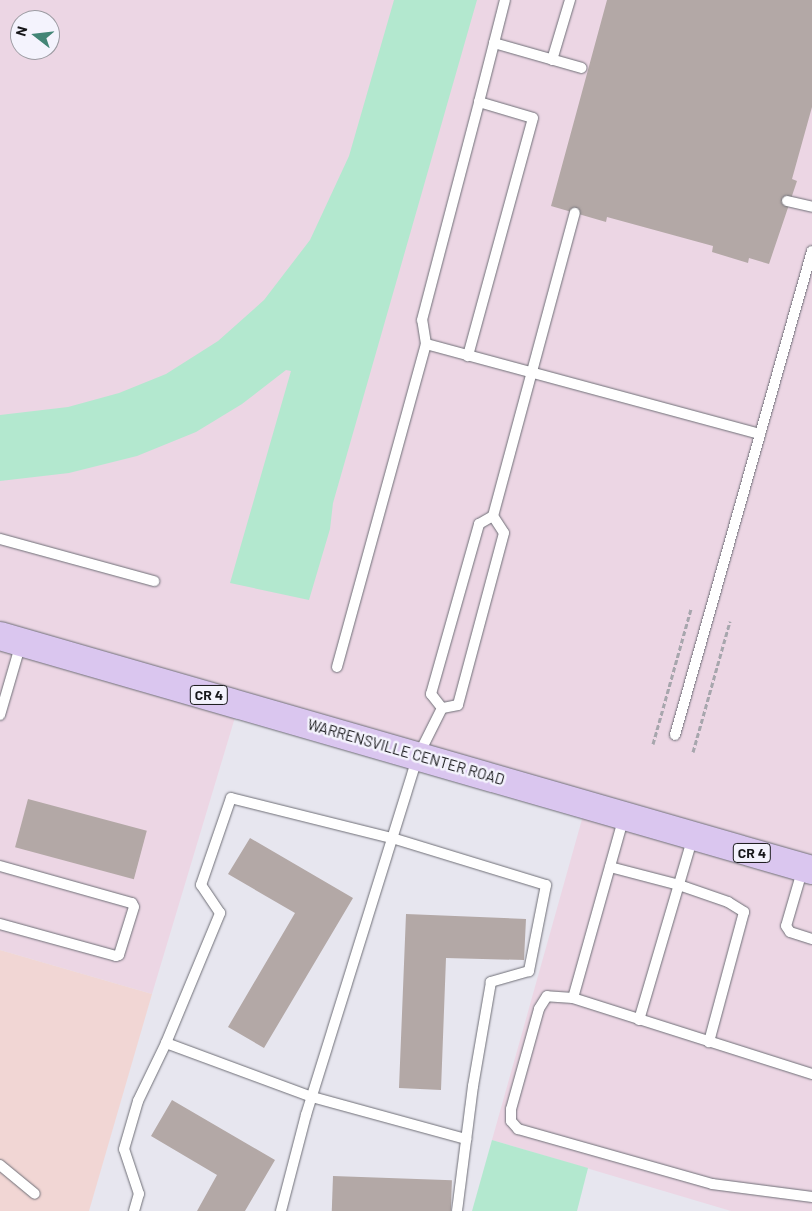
<!DOCTYPE html>
<style>
body{margin:0}
#map{position:relative;width:812px;height:1211px;overflow:hidden;background:#e7e6ef;font-family:Barlow,sans-serif}
div>[style]{position:absolute}
.commercial>*{inset:0;background:#ecd6e4}
.industrial>*{inset:0;background:#f1d6d4}
.green>*{inset:0;background:#b3e8cf}
.building>*{inset:0;background:#b3a8a6;transform-origin:0 0}
.path>*{height:3px;margin-top:-1.5px;transform-origin:0;background:repeating-linear-gradient(90deg,#a7a6ad 0 5px,transparent 0 7.5px)}
.roads{filter:drop-shadow(0 0 1px #6f6f77) drop-shadow(0 0 1px #6f6f77)}
.lane>*{height:10px;margin:-5px;padding:0 5px;transform-origin:5px;border-radius:5px;background:#fff}
.primary>*{height:28px;margin:-14px;padding:0 14px;transform-origin:14px;border-radius:14px;background:#dac6ef}
span{translate:-50% -50%;white-space:nowrap;text-align:center;line-height:1.15;-webkit-text-stroke:5px #f4f3fd;paint-order:stroke}
.shield-label span{padding:1px 4px;background:#f4f3fd;border:1px solid;border-radius:4px;-webkit-text-stroke-width:0}
.shield-label{font-size:14px;color:#17171a;font-weight:700}
.street-label{font-size:15px;color:#17171a}
.north{position:absolute;left:10px;top:10px;width:50px;height:50px;box-sizing:border-box;background:#f4f3fd;border:1px solid #9c9ba2;border-radius:50%;rotate:286deg;font-size:14px;font-weight:700;line-height:20px;text-align:center;color:#17171a}
.north::after{content:'';display:block;margin:auto;width:18px;height:22px;background:#438576;clip-path:polygon(50% 0,100% 100%,50% 72%,0 100%)}
</style>
<div id="map">
<div class="commercial">
<div style="clip-path:polygon(evenodd,0 0,812px 0,812px 1211px,731px 1211px,492px 1140px,586px 805px,239px 704px,152px 994px,0 950px,0 0,20px 20px,50px 20px,50px 50px,20px 50px,20px 20px)"></div>
</div>
<div class="industrial">
<div style="clip-path:polygon(0 950px,152px 994px,89px 1211px,0 1211px)"></div>
</div>
<div class="green">
<div style="clip-path:polygon(394px 0,477px 0,333px 503px,330px 529px,309px 600px,230px 583px,291px 371px,286px 370px,242px 404px,196px 432px,137px 456px,69px 473px,0 481px,0 415px,68px 407px,119px 393px,166px 374px,218px 341px,264px 300px,310px 240px,349px 156px)"></div>
<div style="clip-path:polygon(492px 1140px,588px 1168px,577px 1211px,472px 1211px)"></div>
</div>
<div class="building">
<div style="clip-path:polygon(607px 0,812px 0,812px 107px,792px 179px,797px 181px,769px 264px,749px 258px,748px 263px,712px 252px,713px 246px,607px 217px,606px 222px,551px 206px)"></div>
<div style="left:28px;top:799px;width:123px;height:50px;rotate:15deg"></div>
<div style="clip-path:polygon(250px 838px,353px 898px,264px 1048px,228px 1027px,295px 913px,228px 874px)"></div>
<div style="clip-path:polygon(406px 914px,526px 919px,524px 960px,446px 958px,441px 1090px,399px 1088px)"></div>
<div style="clip-path:polygon(172px 1100px,275px 1160px,245px 1211px,197px 1211px,217px 1175px,151px 1136px)"></div>
<div style="left:333px;top:1176px;width:119px;height:35px;rotate:2deg"></div>
</div>
<div class="path">
<div style="left:653px;top:744px;width:140px;rotate:-74.3deg"></div>
<div style="left:693px;top:752px;width:136px;rotate:-74.2deg"></div>
</div>
<div class="roads">
<div class="lane">
<div style="left:494px;top:43px;width:44px;rotate:-75.7deg"></div>
<div style="left:552px;top:60px;width:63px;rotate:-73.3deg"></div>
<div style="left:479px;top:102px;width:61px;rotate:-75.7deg"></div>
<div style="left:494px;top:43px;width:91px;rotate:15.9deg"></div>
<div style="left:787px;top:201px;width:26px;rotate:13deg"></div>
<div style="left:426px;top:344px;width:346px;rotate:15.1deg"></div>
<div style="left:493px;top:516px;width:20px;rotate:57deg"></div>
<div style="left:504px;top:533px;width:178px;rotate:105deg"></div>
<div style="left:458px;top:705px;width:16px;rotate:169deg"></div>
<div style="left:442px;top:708px;width:18px;rotate:-128deg"></div>
<div style="left:431px;top:694px;width:177px;rotate:-74.2deg"></div>
<div style="left:479px;top:524px;width:16px;rotate:-30deg"></div>
<div style="left:493px;top:516px;width:314px;rotate:-74.9deg"></div>
<div style="left:0;top:539px;width:160px;rotate:15.3deg"></div>
<div style="left:337px;top:667px;width:335px;rotate:-74.6deg"></div>
<div style="left:426px;top:344px;width:24px;rotate:-99deg"></div>
<div style="left:422px;top:320px;width:225px;rotate:-75.3deg"></div>
<div style="left:479px;top:102px;width:56px;rotate:16.5deg"></div>
<div style="left:533px;top:118px;width:247px;rotate:105.3deg"></div>
<div style="left:0;top:715px;width:75px;rotate:-73.7deg"></div>
<div style="left:675px;top:735px;width:503px;rotate:-74.2deg"></div>
<div style="left:0;top:866px;width:137px;rotate:15.7deg"></div>
<div style="left:132px;top:903px;width:4px;rotate:63deg"></div>
<div style="left:134px;top:907px;width:50px;rotate:107.4deg"></div>
<div style="left:119px;top:955px;width:3px;rotate:162deg"></div>
<div style="left:116px;top:956px;width:120px;rotate:-164.6deg"></div>
<div style="left:610px;top:867px;width:71px;rotate:14.6deg"></div>
<div style="left:679px;top:885px;width:52px;rotate:19.1deg"></div>
<div style="left:728px;top:902px;width:19px;rotate:32deg"></div>
<div style="left:744px;top:912px;width:135px;rotate:105.1deg"></div>
<div style="left:803px;top:868px;width:60px;rotate:106.3deg"></div>
<div style="left:786px;top:926px;width:7px;rotate:56deg"></div>
<div style="left:790px;top:932px;width:23px;rotate:18deg"></div>
<div style="left:573px;top:998px;width:189px;rotate:-74.3deg"></div>
<div style="left:639px;top:1020px;width:192px;rotate:-73.6deg"></div>
<div style="left:166px;top:1043px;width:156px;rotate:20.3deg"></div>
<div style="left:312px;top:1097px;width:160px;rotate:15.3deg"></div>
<div style="left:812px;top:1074px;width:251px;rotate:-162.4deg"></div>
<div style="left:573px;top:998px;width:26px;rotate:-176deg"></div>
<div style="left:547px;top:996px;width:15px;rotate:122deg"></div>
<div style="left:539px;top:1009px;width:104px;rotate:105.6deg"></div>
<div style="left:511px;top:1109px;width:12px;rotate:90deg"></div>
<div style="left:511px;top:1121px;width:11px;rotate:49deg"></div>
<div style="left:518px;top:1129px;width:202px;rotate:15.8deg"></div>
<div style="left:712px;top:1184px;width:101px;rotate:7.4deg"></div>
<div style="left:0;top:1165px;width:45px;rotate:39.6deg"></div>
<div style="left:134px;top:1211px;width:18px;rotate:-74deg"></div>
<div style="left:139px;top:1194px;width:47px;rotate:-108.4deg"></div>
<div style="left:124px;top:1149px;width:50px;rotate:-73.7deg"></div>
<div style="left:138px;top:1101px;width:64px;rotate:-64.2deg"></div>
<div style="left:166px;top:1043px;width:141px;rotate:-67.4deg"></div>
<div style="left:220px;top:913px;width:34px;rotate:-124deg"></div>
<div style="left:201px;top:885px;width:92px;rotate:-71deg"></div>
<div style="left:231px;top:798px;width:166px;rotate:14deg"></div>
<div style="left:392px;top:838px;width:161px;rotate:17deg"></div>
<div style="left:546px;top:885px;width:88px;rotate:101.2deg"></div>
<div style="left:529px;top:971px;width:40px;rotate:164deg"></div>
<div style="left:491px;top:982px;width:106px;rotate:99.8deg"></div>
<div style="left:473px;top:1086px;width:126px;rotate:97.3deg"></div>
<div style="left:281px;top:1211px;width:99px;rotate:-75.4deg"></div>
<div style="left:306px;top:1115px;width:376px;rotate:-72.7deg"></div>
<div style="left:418px;top:756px;width:54px;rotate:-63.4deg"></div>
</div>
<div class="primary">
<div style="left:0;top:636px;width:845px;rotate:16.08deg"></div>
</div>
</div>
<div class="shield-label">
<span style="left:209px;top:695px">CR 4</span>
<span style="left:752px;top:853px">CR 4</span>
</div>
<div class="street-label">
<span style="left:406px;top:752px;rotate:16deg">WARRENSVILLE CENTER ROAD</span>
</div>
<div class="north">N</div>
</div>
